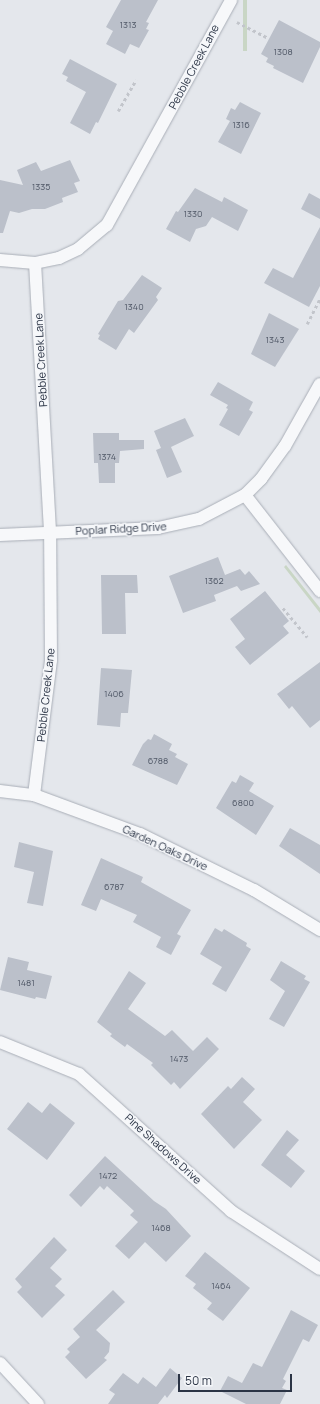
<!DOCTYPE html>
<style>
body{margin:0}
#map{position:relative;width:320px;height:1404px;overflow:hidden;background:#e4e7ec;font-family:Manrope,sans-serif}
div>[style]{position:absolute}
.green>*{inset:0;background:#c9d6c5;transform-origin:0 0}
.building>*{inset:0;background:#bbc0ca}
.path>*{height:2.5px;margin-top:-1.25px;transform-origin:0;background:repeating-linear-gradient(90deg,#c2c5cb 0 3px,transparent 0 6px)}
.roads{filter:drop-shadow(0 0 1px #a9aeb7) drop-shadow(0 0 1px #a9aeb7)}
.street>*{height:12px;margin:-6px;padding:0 6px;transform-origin:6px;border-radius:6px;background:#f7f8fa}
span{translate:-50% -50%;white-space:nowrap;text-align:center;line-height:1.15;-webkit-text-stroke:3px #f4f6f9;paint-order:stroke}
.number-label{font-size:9px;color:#4f5766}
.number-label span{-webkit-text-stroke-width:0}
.street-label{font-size:11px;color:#2b3445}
.scale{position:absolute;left:178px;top:1374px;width:114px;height:18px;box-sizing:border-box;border:2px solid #2b3445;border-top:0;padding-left:5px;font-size:12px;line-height:14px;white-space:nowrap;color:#2b3445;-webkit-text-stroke:3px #f4f6f9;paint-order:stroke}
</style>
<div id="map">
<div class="green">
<div style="left:243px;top:0;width:4px;height:51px"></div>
<div style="clip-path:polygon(286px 565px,320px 608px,320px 613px,284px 567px)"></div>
</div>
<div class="building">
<div style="clip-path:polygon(121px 0,158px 0,146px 22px,149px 23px,146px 29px,149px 30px,139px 48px,130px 44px,125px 54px,106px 44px,113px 31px,106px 27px)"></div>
<div style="clip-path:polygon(279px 20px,320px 42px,320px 47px,303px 83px,273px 68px,274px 66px,266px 62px,268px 58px,261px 54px)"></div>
<div style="clip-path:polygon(70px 59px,117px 84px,98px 123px,96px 122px,90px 134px,70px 123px,86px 92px,66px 81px,68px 77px,62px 74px)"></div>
<div style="clip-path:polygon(240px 102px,261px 113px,241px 154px,218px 142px,230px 121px,226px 119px,231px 108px,235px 110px)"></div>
<div style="clip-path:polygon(70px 160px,80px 181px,74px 183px,78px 192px,62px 198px,63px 202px,45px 209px,32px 209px,19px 213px,10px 211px,3px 233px,0 233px,0 180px,23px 185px,17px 170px,36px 162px,41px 171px)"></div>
<div style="clip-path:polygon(195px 188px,222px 202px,224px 197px,248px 210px,238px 231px,212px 217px,206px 226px,196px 229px,190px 242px,166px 229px,176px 211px,178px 212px)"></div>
<div style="clip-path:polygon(309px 193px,320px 199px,320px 219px,301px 209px)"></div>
<div style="clip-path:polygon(320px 227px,320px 286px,309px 307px,264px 283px,273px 268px,293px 278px)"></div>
<div style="clip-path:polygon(142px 275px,162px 288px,156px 297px,158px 300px,134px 333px,129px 329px,116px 350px,98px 339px,100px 335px,98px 334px,118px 301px,123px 300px)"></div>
<div style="clip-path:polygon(269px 313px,299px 329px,275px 367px,251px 354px)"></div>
<div style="clip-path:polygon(218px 382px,253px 402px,249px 410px,253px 412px,239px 436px,219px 425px,228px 409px,226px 408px,228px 405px,210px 395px)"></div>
<div style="clip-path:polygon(185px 418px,194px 436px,171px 447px,182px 472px,167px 478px,156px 450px,161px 448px,154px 431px)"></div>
<div style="clip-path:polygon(93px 433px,119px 433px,119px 440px,144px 440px,144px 449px,120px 451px,119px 463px,115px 463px,115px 483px,99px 483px,98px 463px,94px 463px)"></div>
<div style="clip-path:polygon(218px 557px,225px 575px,240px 569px,245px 575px,249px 571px,260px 584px,241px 591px,237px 586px,214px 595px,216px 601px,183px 613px,169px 576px)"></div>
<div style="clip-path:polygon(101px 575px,137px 575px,138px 593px,125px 593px,126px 634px,102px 634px)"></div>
<div style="clip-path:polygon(265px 591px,289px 621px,283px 626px,289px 633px,250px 665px,235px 647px,245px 639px,230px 619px)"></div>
<div style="clip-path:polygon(320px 662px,320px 720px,310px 728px,292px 706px,289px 709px,277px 694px)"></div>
<div style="clip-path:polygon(101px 668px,132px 670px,128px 713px,121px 713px,120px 727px,97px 725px)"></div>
<div style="clip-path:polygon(154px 734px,172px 744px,169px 750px,177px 754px,175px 757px,188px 764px,177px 785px,132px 765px,143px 744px,148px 739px,151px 740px)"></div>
<div style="clip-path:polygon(240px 775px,254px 783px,249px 791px,274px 806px,256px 835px,216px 808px,232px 781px,236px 783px)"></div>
<div style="clip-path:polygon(290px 828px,320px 845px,320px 874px,279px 846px)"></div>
<div style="clip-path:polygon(19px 842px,53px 851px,43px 906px,27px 903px,34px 872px,14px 867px)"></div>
<div style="clip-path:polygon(101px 858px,143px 877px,141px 882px,191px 910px,177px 934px,181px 936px,171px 955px,156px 947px,161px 937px,133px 922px,137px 915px,101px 899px,96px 911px,81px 905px)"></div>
<div style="clip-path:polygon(215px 928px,222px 932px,224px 929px,247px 943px,246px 946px,251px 949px,226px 992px,212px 984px,222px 967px,200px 954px)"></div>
<div style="clip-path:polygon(8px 957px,29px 962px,27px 970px,52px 976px,46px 999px,36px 997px,35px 999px,0 990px)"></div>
<div style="clip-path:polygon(281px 961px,306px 976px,304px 979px,310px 982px,284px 1027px,269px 1019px,285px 991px,270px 980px)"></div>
<div style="clip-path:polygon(129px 971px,146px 983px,128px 1009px,165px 1036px,172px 1030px,193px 1051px,207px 1037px,219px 1049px,180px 1089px,174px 1082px,171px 1085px,151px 1065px,153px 1063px,127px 1044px,125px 1047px,110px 1036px,112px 1034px,97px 1022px)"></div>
<div style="clip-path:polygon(242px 1077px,255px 1089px,243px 1102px,262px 1120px,234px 1149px,201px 1114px,228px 1086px,231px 1089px)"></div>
<div style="clip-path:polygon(28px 1102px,42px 1113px,50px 1103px,75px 1123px,47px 1160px,7px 1129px)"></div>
<div style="clip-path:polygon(287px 1130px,299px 1140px,286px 1155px,305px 1171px,291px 1188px,261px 1165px)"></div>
<div style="clip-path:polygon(105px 1156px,154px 1201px,166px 1209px,191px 1236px,166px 1262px,145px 1242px,129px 1259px,115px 1246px,138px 1222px,130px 1215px,134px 1211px,107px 1186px,104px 1190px,100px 1186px,81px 1207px,69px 1195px)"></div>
<div style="clip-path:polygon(54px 1237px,67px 1250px,50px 1268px,62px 1279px,55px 1286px,65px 1295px,42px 1318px,17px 1292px,22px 1287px,15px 1279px)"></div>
<div style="clip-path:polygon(205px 1252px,250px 1288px,223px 1321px,207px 1309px,212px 1303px,193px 1288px,196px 1284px,185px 1276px)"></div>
<div style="clip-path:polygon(113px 1290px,125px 1302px,96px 1330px,110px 1343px,109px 1352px,104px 1358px,107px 1360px,86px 1379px,65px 1357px,70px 1352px,67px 1349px,80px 1337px,73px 1329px)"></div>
<div style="clip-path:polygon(291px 1310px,318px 1325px,309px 1342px,303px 1339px,283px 1379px,286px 1381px,282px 1388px,287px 1390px,280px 1404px,246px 1404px,220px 1391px,228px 1376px,242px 1383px,253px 1363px,262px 1367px)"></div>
<div style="clip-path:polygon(170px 1368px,182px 1378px,167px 1398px,165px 1395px,158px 1404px,108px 1404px,115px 1394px,109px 1390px,123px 1373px,138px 1384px,143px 1377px,156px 1387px)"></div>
</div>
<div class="path">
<div style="left:237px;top:22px;width:35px;rotate:27deg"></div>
<div style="left:118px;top:111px;width:36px;rotate:-60deg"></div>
<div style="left:307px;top:324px;width:28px;rotate:-63deg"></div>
<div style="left:283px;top:608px;width:38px;rotate:50deg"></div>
</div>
<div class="roads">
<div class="street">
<div style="left:0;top:260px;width:35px;rotate:5deg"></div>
<div style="left:35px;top:263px;width:25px;rotate:-12deg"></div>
<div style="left:59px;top:258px;width:21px;rotate:-25deg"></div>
<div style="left:78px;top:249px;width:38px;rotate:-40deg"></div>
<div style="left:107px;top:225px;width:257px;rotate:-61.1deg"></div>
<div style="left:245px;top:495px;width:122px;rotate:52deg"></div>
<div style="left:0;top:535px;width:158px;rotate:-2.5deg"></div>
<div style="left:158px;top:528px;width:42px;rotate:-12.4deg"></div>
<div style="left:199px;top:519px;width:52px;rotate:-27.6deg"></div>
<div style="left:245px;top:495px;width:23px;rotate:-45deg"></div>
<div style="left:261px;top:479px;width:41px;rotate:-54deg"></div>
<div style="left:285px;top:446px;width:71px;rotate:-60.6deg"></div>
<div style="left:0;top:791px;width:34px;rotate:7deg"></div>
<div style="left:34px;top:795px;width:113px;rotate:20.2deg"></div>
<div style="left:140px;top:834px;width:127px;rotate:26.2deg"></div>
<div style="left:254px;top:890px;width:77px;rotate:31.2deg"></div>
<div style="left:34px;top:795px;width:136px;rotate:-82.8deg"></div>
<div style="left:51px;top:660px;width:129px;rotate:-90.4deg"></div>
<div style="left:50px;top:531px;width:268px;rotate:-93.2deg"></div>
<div style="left:0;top:1042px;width:85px;rotate:22.1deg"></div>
<div style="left:79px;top:1074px;width:205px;rotate:42deg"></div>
<div style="left:231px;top:1211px;width:106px;rotate:33.1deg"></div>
<div style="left:0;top:1363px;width:56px;rotate:47.2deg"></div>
</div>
</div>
<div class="number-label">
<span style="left:128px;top:25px">1313</span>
<span style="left:283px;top:52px">1308</span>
<span style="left:241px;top:125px">1316</span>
<span style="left:41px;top:187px">1335</span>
<span style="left:193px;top:214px">1330</span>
<span style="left:134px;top:307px">1340</span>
<span style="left:275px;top:340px">1343</span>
<span style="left:107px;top:457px">1374</span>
<span style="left:214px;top:581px">1362</span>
<span style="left:114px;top:694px">1406</span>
<span style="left:158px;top:761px">6788</span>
<span style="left:243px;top:803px">6800</span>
<span style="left:114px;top:887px">6787</span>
<span style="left:26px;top:983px">1481</span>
<span style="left:179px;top:1059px">1473</span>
<span style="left:108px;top:1176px">1472</span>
<span style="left:161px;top:1228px">1468</span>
<span style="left:221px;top:1286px">1464</span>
</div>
<div class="street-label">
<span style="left:194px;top:67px;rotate:-62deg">Pebble Creek Lane</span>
<span style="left:41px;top:360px;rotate:-93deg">Pebble Creek Lane</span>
<span style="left:121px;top:529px;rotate:-3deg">Poplar Ridge Drive</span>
<span style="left:46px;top:695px;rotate:-84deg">Pebble Creek Lane</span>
<span style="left:165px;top:848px;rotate:25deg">Garden Oaks Drive</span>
<span style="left:163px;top:1149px;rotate:42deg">Pine Shadows Drive</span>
</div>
<div class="scale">50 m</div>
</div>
